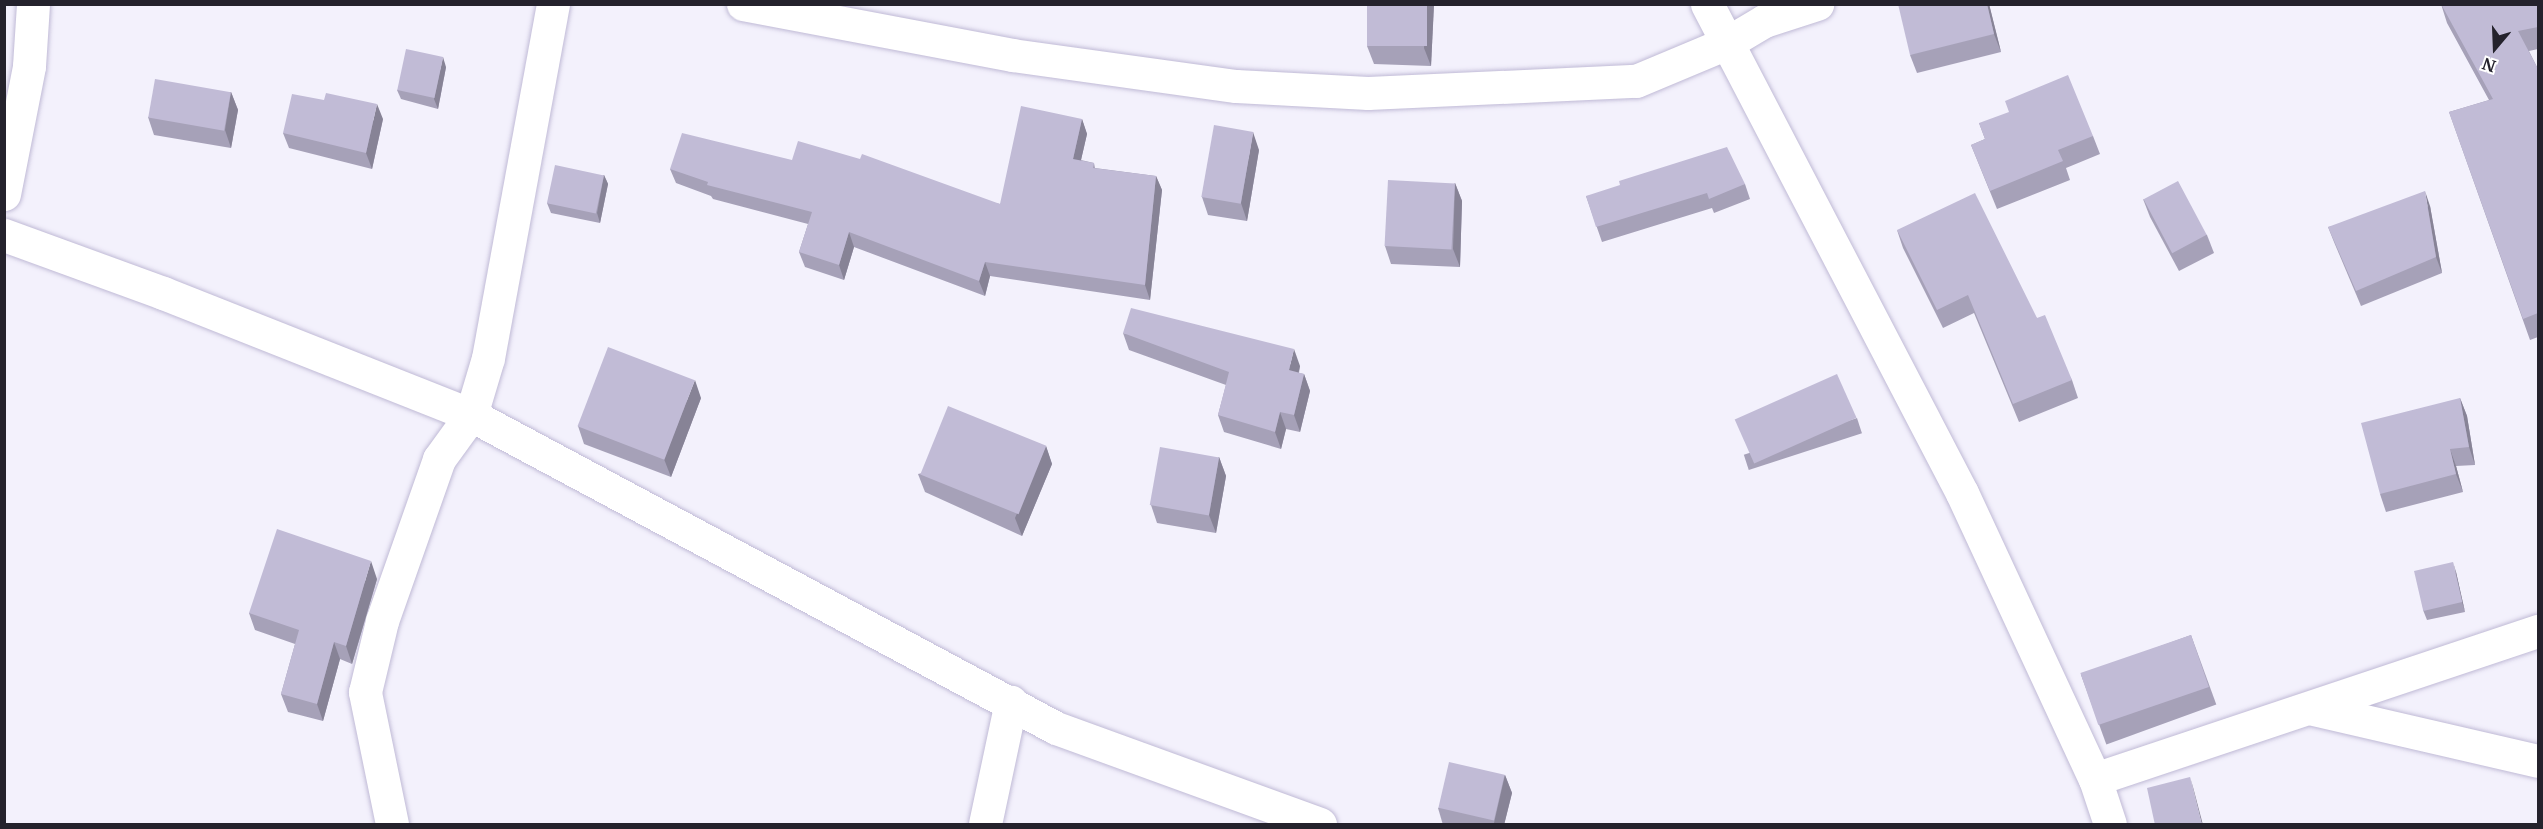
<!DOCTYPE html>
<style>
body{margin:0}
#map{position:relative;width:2543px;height:829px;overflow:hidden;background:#f3f1fc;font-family:Merriweather,serif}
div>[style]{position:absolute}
.roads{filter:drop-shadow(0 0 2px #c0bad6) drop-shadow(0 0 2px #c0bad6)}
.minor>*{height:33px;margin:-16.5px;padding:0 16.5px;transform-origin:16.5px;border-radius:16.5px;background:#fff}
.wall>*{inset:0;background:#a6a1b8;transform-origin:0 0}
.shaded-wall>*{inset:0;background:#878396}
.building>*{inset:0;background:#c1bbd6;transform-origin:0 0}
span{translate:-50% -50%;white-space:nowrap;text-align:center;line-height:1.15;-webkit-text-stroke:4.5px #fff;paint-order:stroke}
.frame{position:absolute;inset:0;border:6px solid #24222c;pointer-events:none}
.north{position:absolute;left:2465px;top:18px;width:60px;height:60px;-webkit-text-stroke:4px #fff;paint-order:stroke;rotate:199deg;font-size:16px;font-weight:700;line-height:24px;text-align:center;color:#24222c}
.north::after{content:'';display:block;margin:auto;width:21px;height:27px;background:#24222c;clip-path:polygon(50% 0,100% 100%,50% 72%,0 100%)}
</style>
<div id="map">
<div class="roads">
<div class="minor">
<div style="left:743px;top:4px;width:274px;rotate:10.7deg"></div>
<div style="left:1012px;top:55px;width:226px;rotate:7.9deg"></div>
<div style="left:1236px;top:86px;width:132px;rotate:3deg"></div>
<div style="left:1368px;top:93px;width:268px;rotate:-2.6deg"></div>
<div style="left:1636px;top:81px;width:99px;rotate:-22.7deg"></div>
<div style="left:1727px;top:43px;width:43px;rotate:-30.7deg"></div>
<div style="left:1764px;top:21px;width:56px;rotate:-17.8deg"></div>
<div style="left:1707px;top:4px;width:551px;rotate:62.46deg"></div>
<div style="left:1962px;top:493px;width:315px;rotate:65.1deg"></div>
<div style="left:2095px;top:779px;width:47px;rotate:71.6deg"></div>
<div style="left:4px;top:194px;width:130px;rotate:-78.9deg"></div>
<div style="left:29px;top:66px;width:62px;rotate:-86.3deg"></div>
<div style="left:4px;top:235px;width:169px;rotate:20deg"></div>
<div style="left:163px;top:293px;width:331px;rotate:21.6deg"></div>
<div style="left:471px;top:415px;width:663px;rotate:28.15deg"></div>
<div style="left:1056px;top:728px;width:281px;rotate:20deg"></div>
<div style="left:2313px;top:709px;width:231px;rotate:13deg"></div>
<div style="left:2095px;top:779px;width:467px;rotate:-18.5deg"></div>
<div style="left:392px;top:824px;width:135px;rotate:-101.6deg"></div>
<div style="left:365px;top:692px;width:73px;rotate:-76.5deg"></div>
<div style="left:382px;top:621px;width:172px;rotate:-70.6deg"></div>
<div style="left:439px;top:459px;width:54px;rotate:-54deg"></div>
<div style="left:471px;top:415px;width:59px;rotate:-73.4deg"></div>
<div style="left:488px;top:358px;width:360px;rotate:-79.6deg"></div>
<div style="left:985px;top:824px;width:125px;rotate:-78deg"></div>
</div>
</div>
<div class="wall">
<div style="clip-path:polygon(1367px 4px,1434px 4px,1431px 66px,1374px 64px,1367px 46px)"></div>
<div style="clip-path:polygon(1989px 4px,2001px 52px,1917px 73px,1910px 55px)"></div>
<div style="clip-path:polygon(2441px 4px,2538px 4px,2538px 49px,2529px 51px,2538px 69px,2538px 337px,2530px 340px,2449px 112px,2489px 100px,2447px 23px)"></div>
<div style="clip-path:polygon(446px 67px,438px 109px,401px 99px,397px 90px)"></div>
<div style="clip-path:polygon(231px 92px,238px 110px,231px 148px,154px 135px,148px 117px)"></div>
<div style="clip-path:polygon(383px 119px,372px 169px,289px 148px,283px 133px)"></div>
<div style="clip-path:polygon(1082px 119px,1087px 134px,1081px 160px,1094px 163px,1095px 168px,1156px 176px,1162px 190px,1150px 300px,990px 276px,985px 296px,854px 247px,844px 280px,805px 267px,799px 252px,808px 224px,713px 199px,711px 196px,676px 183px,670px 169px,792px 160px,1000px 204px)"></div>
<div style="clip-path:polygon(1979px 123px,2093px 136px,2100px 154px,2066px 168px,2070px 180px,1997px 209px,1971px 145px,1985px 139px)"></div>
<div style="clip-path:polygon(1259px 150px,1247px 221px,1208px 215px,1202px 197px)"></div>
<div style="clip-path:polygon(604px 175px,608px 184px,600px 223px,551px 213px,547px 203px)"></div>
<div style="clip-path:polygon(1455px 183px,1462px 201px,1460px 267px,1391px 264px,1385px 246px)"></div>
<div style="clip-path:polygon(1745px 184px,1750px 199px,1714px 213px,1712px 208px,1602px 242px,1586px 196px)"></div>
<div style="clip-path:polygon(2143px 199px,2207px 235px,2214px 253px,2179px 271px,2150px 217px)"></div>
<div style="clip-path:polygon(2430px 206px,2442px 273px,2361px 306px,2334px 242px,2328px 227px)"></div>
<div style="clip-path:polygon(1897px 230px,2037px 318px,2072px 380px,2078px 398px,2019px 422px,1974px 313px,1943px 328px,1903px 248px)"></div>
<div style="clip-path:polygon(1123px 333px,1300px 366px,1299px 373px,1304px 374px,1310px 391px,1300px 432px,1286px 429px,1281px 449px,1224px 432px,1218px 415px,1226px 385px,1129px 350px)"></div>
<div style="clip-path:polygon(701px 398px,671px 477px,584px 444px,578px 426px)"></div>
<div style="clip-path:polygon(2460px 398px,2467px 416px,2475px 465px,2456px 466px,2463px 492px,2386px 512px,2380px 494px)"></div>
<div style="left:1857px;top:418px;width:16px;height:119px;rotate:72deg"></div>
<div style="clip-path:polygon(1046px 446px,1052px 464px,1022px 536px,925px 492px,918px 474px)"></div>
<div style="clip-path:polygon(1219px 457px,1226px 476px,1216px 533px,1157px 523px,1151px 505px)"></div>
<div style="clip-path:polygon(2456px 572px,2465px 612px,2427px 620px,2423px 610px)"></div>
<div style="clip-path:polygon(377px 579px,352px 664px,340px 659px,323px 721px,288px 712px,281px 694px,295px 644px,255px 630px,249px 613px)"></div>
<div style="left:2191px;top:635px;width:74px;height:117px;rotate:70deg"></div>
<div style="clip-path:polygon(1505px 775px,1512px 793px,1504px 825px,1443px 825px,1438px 808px)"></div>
</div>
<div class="shaded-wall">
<div style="clip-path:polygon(1427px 4px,1434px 4px,1431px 66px,1424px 48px)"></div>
<div style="clip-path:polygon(1987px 4px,1989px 4px,2001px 52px,1994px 34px)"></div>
<div style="clip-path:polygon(443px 57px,446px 67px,438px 109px,434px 99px)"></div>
<div style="clip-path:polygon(231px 92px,238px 110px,231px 148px,225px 130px)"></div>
<div style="clip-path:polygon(377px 104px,383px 119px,372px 169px,366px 153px)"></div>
<div style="clip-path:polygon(1082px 119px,1087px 134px,1078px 173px,1073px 159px)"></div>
<div style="clip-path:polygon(1253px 132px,1259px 150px,1247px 221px,1241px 203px)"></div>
<div style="clip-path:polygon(604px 175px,608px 184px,600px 223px,597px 213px)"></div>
<div style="clip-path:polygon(1156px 176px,1162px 190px,1150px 300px,1145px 285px)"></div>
<div style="clip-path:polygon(1455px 183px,1462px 201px,1460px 267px,1453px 249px)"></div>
<div style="clip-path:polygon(2425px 191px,2430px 206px,2442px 273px,2436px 257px)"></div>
<div style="clip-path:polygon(849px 232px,854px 247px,844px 280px,839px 265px)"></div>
<div style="clip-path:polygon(985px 262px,990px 276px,985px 296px,979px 281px)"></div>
<div style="clip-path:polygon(1294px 349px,1300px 366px,1295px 387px,1289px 370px)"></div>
<div style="clip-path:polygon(1304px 374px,1310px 391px,1300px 432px,1294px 415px)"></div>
<div style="clip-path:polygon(695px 380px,701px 398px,671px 477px,664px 459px)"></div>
<div style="clip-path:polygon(2460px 398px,2467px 416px,2475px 465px,2469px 447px)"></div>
<div style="clip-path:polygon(1280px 412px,1286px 429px,1281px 449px,1275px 432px)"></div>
<div style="clip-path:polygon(1046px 446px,1052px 464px,1022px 536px,1015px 518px)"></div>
<div style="clip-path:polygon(2450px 449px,2456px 466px,2463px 492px,2456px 474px)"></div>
<div style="clip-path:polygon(1219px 457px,1226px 476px,1216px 533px,1209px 515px)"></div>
<div style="clip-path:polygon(371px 561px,377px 579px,352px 664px,346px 646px)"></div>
<div style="clip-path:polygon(2453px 562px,2456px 572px,2465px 612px,2462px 602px)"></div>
<div style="clip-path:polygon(334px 642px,340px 659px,323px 721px,317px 704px)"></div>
<div style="clip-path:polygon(1505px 775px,1512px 793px,1504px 825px,1494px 825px,1494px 823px)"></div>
<div style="clip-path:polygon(2190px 777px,2193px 787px,2203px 825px,2202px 825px)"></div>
</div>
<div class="building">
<div style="left:1367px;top:4px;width:60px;height:42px"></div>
<div style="clip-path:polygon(1898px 4px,1987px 4px,1994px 34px,1910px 55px)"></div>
<div style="clip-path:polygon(2441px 4px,2538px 4px,2538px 27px,2518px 31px,2538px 69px,2538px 313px,2523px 319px,2449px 112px,2493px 99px)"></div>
<div style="left:406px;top:49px;width:38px;height:42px;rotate:12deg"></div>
<div style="clip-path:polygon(2068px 75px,2093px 136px,2058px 150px,2063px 161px,1990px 191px,1971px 145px,1985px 139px,1979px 123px,2009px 112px,2005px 101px)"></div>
<div style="left:155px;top:79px;width:77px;height:39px;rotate:10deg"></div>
<div style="clip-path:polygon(326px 93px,377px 104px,366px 153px,283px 133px,292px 94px,324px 100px)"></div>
<div style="clip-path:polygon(1021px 106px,1082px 119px,1073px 159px,1094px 163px,1093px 168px,1156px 176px,1145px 285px,985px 262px,979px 281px,849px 232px,839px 265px,799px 252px,812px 212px,707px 185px,708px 182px,670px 169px,682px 133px,792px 160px,798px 141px,860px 159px,862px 154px,1000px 204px)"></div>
<div style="left:1214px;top:125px;width:40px;height:73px;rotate:10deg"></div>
<div style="clip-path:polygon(1727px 147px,1745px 184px,1709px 199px,1707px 193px,1596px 227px,1586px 196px,1620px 185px,1619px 181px)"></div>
<div style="left:555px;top:165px;width:50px;height:39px;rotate:12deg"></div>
<div style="left:1388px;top:180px;width:67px;height:66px;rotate:3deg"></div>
<div style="left:2178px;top:181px;width:61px;height:39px;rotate:62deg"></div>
<div style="clip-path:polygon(2425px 191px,2436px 257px,2356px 291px,2328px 227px)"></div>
<div style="clip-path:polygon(1975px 193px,2037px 318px,2045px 315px,2072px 380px,2013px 404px,1968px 295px,1937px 310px,1897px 230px)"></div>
<div style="clip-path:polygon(1131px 308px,1294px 349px,1289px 370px,1304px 374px,1294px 415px,1280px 412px,1275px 432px,1218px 415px,1229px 372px,1123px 333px)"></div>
<div style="left:608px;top:347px;width:93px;height:85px;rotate:21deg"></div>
<div style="left:1837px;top:374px;width:48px;height:112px;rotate:66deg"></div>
<div style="clip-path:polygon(2460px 398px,2469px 447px,2450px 449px,2456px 474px,2380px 494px,2361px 423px)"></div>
<div style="left:948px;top:406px;width:106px;height:74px;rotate:22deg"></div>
<div style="left:1160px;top:447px;width:60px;height:59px;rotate:10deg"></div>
<div style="clip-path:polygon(277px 529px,371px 561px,346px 646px,334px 642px,317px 704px,281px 694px,299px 630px,249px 613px)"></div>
<div style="left:2453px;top:562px;width:41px;height:40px;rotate:77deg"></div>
<div style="left:2191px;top:635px;width:55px;height:117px;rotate:71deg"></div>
<div style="left:1449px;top:762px;width:57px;height:47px;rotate:13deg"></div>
<div style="clip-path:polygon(2190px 777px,2202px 825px,2155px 825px,2147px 788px)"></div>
</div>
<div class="frame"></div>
<div class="north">N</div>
</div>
